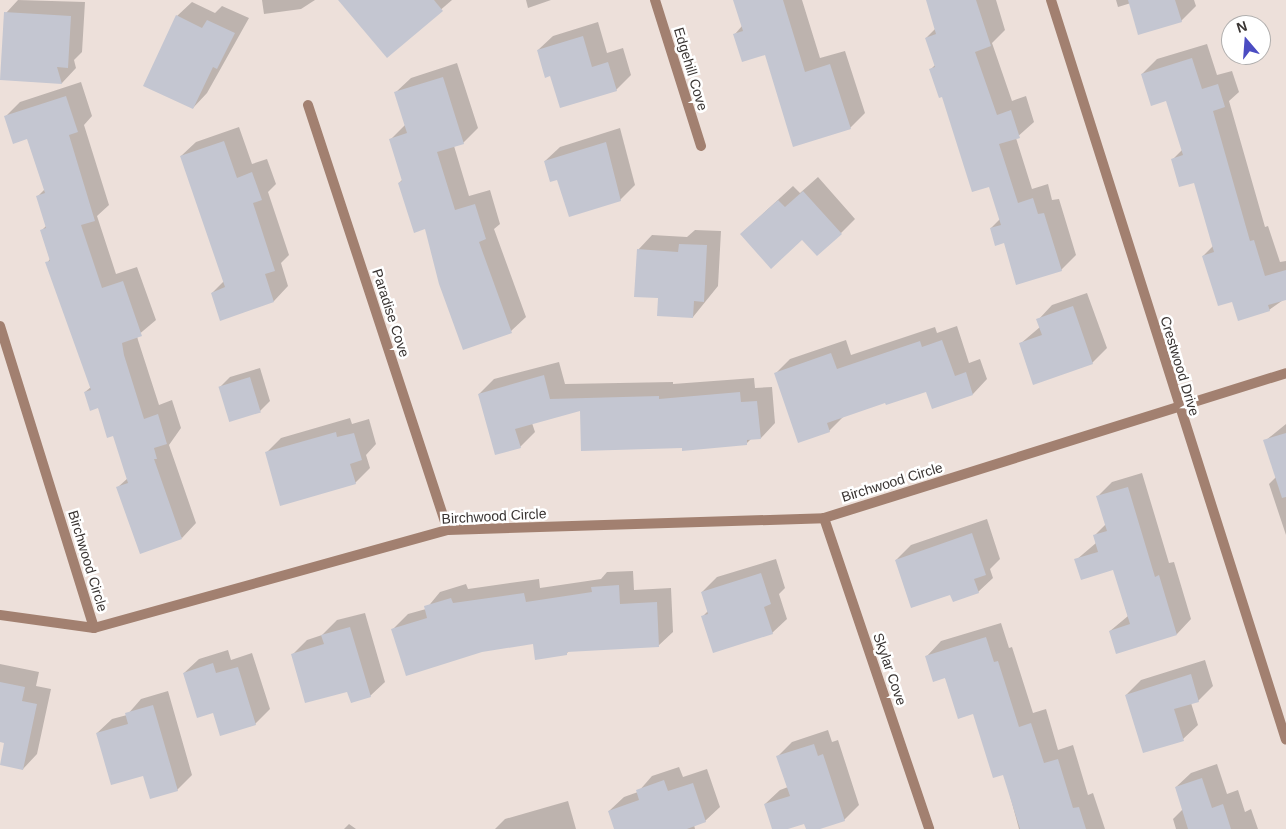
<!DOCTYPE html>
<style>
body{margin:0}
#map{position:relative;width:1286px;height:829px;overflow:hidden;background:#ede0da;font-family:Helvetica,sans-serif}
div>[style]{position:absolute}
.shadow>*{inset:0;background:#0003}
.building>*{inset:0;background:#c4c6d1;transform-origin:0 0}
.minor>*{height:10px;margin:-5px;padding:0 5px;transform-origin:5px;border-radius:5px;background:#a28070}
span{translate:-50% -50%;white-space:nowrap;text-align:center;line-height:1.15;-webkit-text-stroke:5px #fff;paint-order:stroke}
.street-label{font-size:14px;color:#393432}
.north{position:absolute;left:1221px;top:15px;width:50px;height:50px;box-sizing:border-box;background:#fff;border:1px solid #b0aead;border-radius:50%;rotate:342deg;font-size:14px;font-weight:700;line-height:20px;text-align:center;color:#393432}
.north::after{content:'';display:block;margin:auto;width:18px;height:22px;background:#4b4cc2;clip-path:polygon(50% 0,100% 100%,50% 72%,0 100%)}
</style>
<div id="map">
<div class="shadow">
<div style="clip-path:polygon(18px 0,85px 2px,82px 52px,74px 60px,76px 68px,62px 83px,1px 79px,6px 13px)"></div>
<div style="clip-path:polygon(262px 0,315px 0,301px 9px,264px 14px)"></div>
<div style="clip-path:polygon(374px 0,452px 0,387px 56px)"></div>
<div style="clip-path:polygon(526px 0,551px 0,528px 8px)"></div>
<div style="clip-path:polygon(734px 0,802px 0,820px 58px,845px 51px,865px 113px,850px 128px,766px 53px,735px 34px,742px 26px)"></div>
<div style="clip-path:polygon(927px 0,996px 0,1005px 30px,992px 43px,1012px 101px,1026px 96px,1034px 122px,1016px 138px,1032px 189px,1048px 184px,1052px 200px,1059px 199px,1076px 255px,1061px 270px,1004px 242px,991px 228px,1000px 219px,990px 185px,931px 69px,936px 64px,926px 38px,936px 28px)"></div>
<div style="clip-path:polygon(1116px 0,1194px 0,1196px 6px,1181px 21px,1131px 3px,1118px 7px)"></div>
<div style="clip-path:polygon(192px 2px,215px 13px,222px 6px,249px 18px,207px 93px,193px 108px,177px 16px)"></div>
<div style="clip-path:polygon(598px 22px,607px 53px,623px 48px,631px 75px,616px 90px,551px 74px,538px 50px,553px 36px)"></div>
<div style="clip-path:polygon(1207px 44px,1217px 75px,1232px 71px,1239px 92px,1229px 101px,1265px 227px,1268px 226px,1280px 262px,1286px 261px,1286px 298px,1269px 310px,1233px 300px,1203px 256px,1213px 246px,1195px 181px,1173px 159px,1183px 149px,1167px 100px,1142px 74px,1157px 59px)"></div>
<div style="clip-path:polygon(457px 63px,478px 128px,463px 143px,454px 146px,469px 196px,490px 190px,500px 224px,494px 229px,526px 317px,511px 331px,426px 228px,399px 183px,403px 179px,391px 139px,406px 124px,396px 92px,411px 78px)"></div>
<div style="clip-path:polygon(81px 82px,92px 116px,84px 125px,109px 205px,97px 216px,116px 274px,137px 267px,156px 320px,137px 336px,138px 340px,159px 405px,172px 400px,181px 428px,169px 445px,196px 523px,182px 538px,118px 487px,128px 478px,114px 434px,98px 407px,85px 392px,91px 387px,47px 263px,50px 259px,41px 231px,47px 225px,37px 197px,45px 189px,28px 138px,6px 116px,20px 102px)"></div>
<div style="clip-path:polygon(239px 127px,252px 164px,267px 159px,276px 184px,268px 192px,289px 255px,281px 263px,288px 286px,274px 301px,221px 319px,212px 293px,224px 281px,181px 156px,196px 142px)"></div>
<div style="clip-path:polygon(620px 128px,635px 185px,620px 200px,545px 161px,560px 147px)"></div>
<div style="clip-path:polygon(818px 177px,855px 219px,841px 233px,802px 238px,741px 234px,793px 186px,800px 193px)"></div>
<div style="clip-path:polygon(695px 230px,721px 231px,718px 286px,693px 317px,660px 297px,638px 250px,652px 235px,687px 237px)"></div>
<div style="clip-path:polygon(1087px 293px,1107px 348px,1092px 363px,1020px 344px,1040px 327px,1038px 320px,1052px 305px)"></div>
<div style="clip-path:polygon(957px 326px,969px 363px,980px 359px,987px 379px,973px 394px,927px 391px,886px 401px,844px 416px,829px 431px,776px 373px,790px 359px,846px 340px,851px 355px,935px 327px,937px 333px)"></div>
<div style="clip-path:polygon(559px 362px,565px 384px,673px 382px,673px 384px,754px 378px,755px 388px,772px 387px,775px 423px,761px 438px,751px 439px,747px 443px,683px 447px,582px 409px,532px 423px,535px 432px,520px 447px,479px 394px,494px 379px)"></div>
<div style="clip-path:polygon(260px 368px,270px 401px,260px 411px,220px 387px,230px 377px)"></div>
<div style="clip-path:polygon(350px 418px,352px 424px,369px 419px,376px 444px,366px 455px,370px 468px,355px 483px,266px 453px,281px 438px)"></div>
<div style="clip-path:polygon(1286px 424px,1286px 535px,1269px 484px,1277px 476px,1265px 441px)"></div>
<div style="clip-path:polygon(1142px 473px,1169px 563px,1174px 562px,1191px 619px,1177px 634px,1110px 631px,1128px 616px,1114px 569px,1076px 560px,1096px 543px,1094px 536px,1106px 524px,1098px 496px,1112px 482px)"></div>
<div style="clip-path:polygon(987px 519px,1000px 559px,990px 569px,993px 578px,978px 592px,951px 594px,896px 560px,911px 545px)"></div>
<div style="clip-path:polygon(776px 559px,785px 588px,779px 594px,787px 619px,772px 633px,702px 617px,708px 611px,702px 592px,717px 577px)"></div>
<div style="clip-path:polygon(633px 571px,634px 590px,671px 588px,673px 632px,658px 646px,570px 650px,567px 653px,534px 643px,393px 629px,408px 614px,426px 609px,440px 592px,466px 584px,468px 589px,539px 579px,540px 588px,601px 579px,607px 572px)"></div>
<div style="clip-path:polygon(365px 613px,385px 682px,370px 696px,293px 654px,307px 640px,322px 635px,337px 620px)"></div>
<div style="clip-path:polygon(1001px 623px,1009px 648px,1012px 647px,1033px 713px,1046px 709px,1058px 750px,1073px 745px,1088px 795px,1093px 793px,1105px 829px,1019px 829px,1004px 773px,974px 713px,927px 656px,941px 641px)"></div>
<div style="clip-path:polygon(228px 650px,231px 660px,252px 653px,270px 709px,255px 724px,214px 711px,184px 673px,199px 659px)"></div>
<div style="clip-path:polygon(1205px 660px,1213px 686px,1198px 701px,1191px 703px,1198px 725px,1183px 739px,1126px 695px,1141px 680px)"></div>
<div style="clip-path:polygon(0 664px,39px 672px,36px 686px,51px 689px,37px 754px,23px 769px,6px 742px,0 741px)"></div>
<div style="clip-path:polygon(168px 691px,192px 775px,177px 790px,144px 775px,97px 733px,112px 719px,127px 715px,141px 699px)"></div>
<div style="clip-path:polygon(828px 730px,832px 742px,838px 740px,859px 805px,844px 820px,816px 829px,807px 829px,805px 822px,774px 829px,765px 804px,780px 790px,788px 787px,778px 756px,792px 742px)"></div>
<div style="clip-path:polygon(1217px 764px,1227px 794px,1238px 790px,1245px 812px,1251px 809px,1258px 829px,1176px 829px,1173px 819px,1183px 809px,1176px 787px,1191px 773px)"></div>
<div style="clip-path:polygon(679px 767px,683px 777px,707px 769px,720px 807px,705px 821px,694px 825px,695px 829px,615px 829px,609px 811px,624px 797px,638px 792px,652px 776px)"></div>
<div style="clip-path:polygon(568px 801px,576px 829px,495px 829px,505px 819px)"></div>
<div style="clip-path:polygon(349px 824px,356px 829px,344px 829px)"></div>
</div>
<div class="building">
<div style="clip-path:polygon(338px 0,434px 0,443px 11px,387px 58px)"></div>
<div style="clip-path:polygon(733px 0,783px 0,805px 72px,830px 64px,851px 129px,793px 147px,765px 55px,742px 62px,733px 34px,743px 31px)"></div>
<div style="clip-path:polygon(926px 0,976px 0,991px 46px,975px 52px,997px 115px,1011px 110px,1020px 138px,999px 144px,1018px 203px,1033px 198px,1038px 214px,1044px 213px,1062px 271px,1016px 285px,1004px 243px,995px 246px,990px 228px,1001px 225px,989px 187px,972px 192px,942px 97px,939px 98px,929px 69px,935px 67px,925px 38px,936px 34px)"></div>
<div style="clip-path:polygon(1128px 0,1175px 0,1182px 22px,1138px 35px)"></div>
<div style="clip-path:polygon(4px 12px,71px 16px,68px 68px,57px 67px,62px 84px,0 80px)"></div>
<div style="clip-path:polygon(176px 15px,202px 28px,207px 20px,235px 33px,217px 69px,213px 67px,193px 109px,143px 86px)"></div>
<div style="clip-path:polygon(583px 36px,592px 67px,608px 62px,617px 91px,560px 108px,550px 76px,545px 78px,537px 50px)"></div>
<div style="clip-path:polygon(1192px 58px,1202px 89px,1218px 84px,1225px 107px,1213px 111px,1250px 241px,1254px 240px,1265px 276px,1286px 270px,1286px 300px,1268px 305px,1270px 311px,1238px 321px,1232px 302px,1218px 306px,1202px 256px,1214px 252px,1194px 183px,1179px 187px,1171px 159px,1183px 155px,1166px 101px,1151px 106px,1141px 74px)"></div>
<div style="clip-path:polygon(443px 77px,464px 144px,437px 152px,455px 210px,475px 204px,486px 239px,479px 242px,512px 333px,463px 350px,439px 284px,425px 229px,414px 233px,398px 183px,402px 181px,389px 139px,407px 133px,394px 92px)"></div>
<div style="clip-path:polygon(66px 96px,78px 132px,69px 135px,95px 221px,81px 225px,102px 288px,123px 281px,142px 336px,122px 343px,124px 355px,144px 419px,158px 414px,167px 444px,154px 448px,157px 459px,154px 459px,182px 539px,140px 554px,116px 487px,128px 483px,113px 436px,107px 438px,98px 408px,90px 411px,84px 392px,91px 390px,45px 262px,50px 261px,40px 230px,46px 228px,36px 196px,45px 193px,27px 139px,13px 144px,4px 116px)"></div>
<div style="clip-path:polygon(224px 141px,237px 178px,252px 172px,262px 200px,253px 203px,275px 271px,265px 274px,274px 302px,220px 321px,211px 293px,225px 287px,180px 156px)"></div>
<div style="clip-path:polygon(606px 142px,621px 201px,569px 217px,557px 180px,550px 182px,544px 161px)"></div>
<div style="clip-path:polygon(803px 191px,842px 234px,817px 256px,802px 240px,771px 269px,740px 234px,778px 200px,785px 207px)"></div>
<div style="clip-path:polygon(679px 244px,707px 245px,704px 302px,694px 301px,693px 318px,657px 316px,658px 298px,634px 297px,637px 249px,678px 252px)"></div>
<div style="clip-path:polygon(1073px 306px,1093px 364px,1033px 385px,1019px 343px,1042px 335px,1036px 319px)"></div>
<div style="clip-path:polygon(942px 340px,955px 376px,966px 372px,973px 395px,932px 409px,926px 392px,886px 405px,885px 403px,827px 423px,830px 432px,798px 443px,774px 373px,831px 353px,837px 369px,920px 341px,922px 347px)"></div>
<div style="clip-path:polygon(544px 375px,550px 399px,659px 396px,659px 399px,740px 392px,741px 402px,757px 401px,761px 439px,747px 440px,747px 445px,682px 451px,682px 448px,581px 451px,580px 411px,515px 429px,521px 448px,495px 455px,478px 394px)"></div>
<div style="left:250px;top:377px;width:37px;height:33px;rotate:73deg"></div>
<div style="clip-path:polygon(336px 432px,337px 437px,354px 433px,362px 460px,350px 464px,356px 484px,280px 506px,265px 452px)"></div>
<div style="clip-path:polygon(1286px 433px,1286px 497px,1282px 498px,1263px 440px)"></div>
<div style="clip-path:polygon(1128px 487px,1155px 577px,1159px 575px,1177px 635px,1116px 654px,1109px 631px,1130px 624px,1113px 570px,1081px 580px,1074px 559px,1098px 552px,1093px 535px,1107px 531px,1096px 496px)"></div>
<div style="clip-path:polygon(972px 533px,986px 575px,974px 579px,979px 593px,953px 602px,950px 595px,911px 608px,895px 560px)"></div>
<div style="clip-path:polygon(761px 573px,771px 604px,764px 607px,773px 634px,713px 653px,701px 616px,708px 614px,701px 592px)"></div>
<div style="clip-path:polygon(619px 585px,620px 604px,657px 602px,659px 647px,567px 652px,567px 655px,535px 660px,533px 644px,482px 652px,406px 676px,391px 629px,427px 618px,424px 606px,451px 598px,453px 603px,524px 593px,526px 602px,592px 592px,591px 587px)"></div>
<div style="clip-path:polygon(350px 627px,371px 697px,351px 703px,347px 692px,305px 703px,291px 654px,324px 644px,321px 635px)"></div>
<div style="clip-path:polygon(986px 637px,994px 662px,998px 661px,1019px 727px,1031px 723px,1044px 763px,1058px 759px,1073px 808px,1079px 807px,1086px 829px,1020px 829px,1003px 775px,993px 778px,973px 714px,958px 719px,945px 678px,933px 682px,925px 656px)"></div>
<div style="clip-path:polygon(213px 663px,216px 673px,238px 667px,256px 725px,220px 736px,213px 713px,197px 718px,183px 673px)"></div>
<div style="clip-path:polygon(1191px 674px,1199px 702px,1174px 709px,1184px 741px,1143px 753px,1125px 695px)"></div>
<div style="clip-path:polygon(0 682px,25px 687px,22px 701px,37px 704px,23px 770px,0 765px,4px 743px,0 742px)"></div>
<div style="clip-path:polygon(153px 705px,178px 791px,150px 799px,143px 776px,111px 785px,96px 733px,128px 724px,125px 713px)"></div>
<div style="clip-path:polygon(814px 744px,818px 756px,823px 754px,845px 821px,820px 829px,806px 829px,804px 824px,788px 829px,772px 829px,764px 804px,790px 796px,776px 756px)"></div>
<div style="clip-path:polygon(1202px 778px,1212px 808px,1223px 804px,1231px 829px,1188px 829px,1175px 787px)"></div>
<div style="clip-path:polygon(664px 780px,668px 791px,693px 783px,706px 822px,687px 829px,614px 829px,608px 811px,639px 800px,636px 790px)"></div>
</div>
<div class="minor">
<div style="left:655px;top:0;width:153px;rotate:72.5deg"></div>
<div style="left:1051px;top:0;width:776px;rotate:72.38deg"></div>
<div style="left:308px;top:105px;width:447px;rotate:71.8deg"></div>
<div style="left:0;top:326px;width:316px;rotate:72.7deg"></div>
<div style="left:94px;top:628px;width:367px;rotate:-15.5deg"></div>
<div style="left:448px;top:530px;width:376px;rotate:-1.8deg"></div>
<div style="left:824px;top:518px;width:484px;rotate:-17.4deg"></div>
<div style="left:824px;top:518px;width:328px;rotate:71.3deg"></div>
<div style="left:0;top:615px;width:95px;rotate:7.9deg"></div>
</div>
<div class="street-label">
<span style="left:691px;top:69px;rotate:73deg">Edgehill Cove</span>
<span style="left:391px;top:313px;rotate:72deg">Paradise Cove</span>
<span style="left:1180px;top:366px;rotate:73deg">Crestwood Drive</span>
<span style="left:892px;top:482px;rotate:-17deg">Birchwood Circle</span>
<span style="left:494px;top:516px;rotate:-3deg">Birchwood Circle</span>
<span style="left:88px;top:561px;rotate:73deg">Birchwood Circle</span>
<span style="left:890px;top:669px;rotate:71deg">Skylar Cove</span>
</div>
<div class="north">N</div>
</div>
